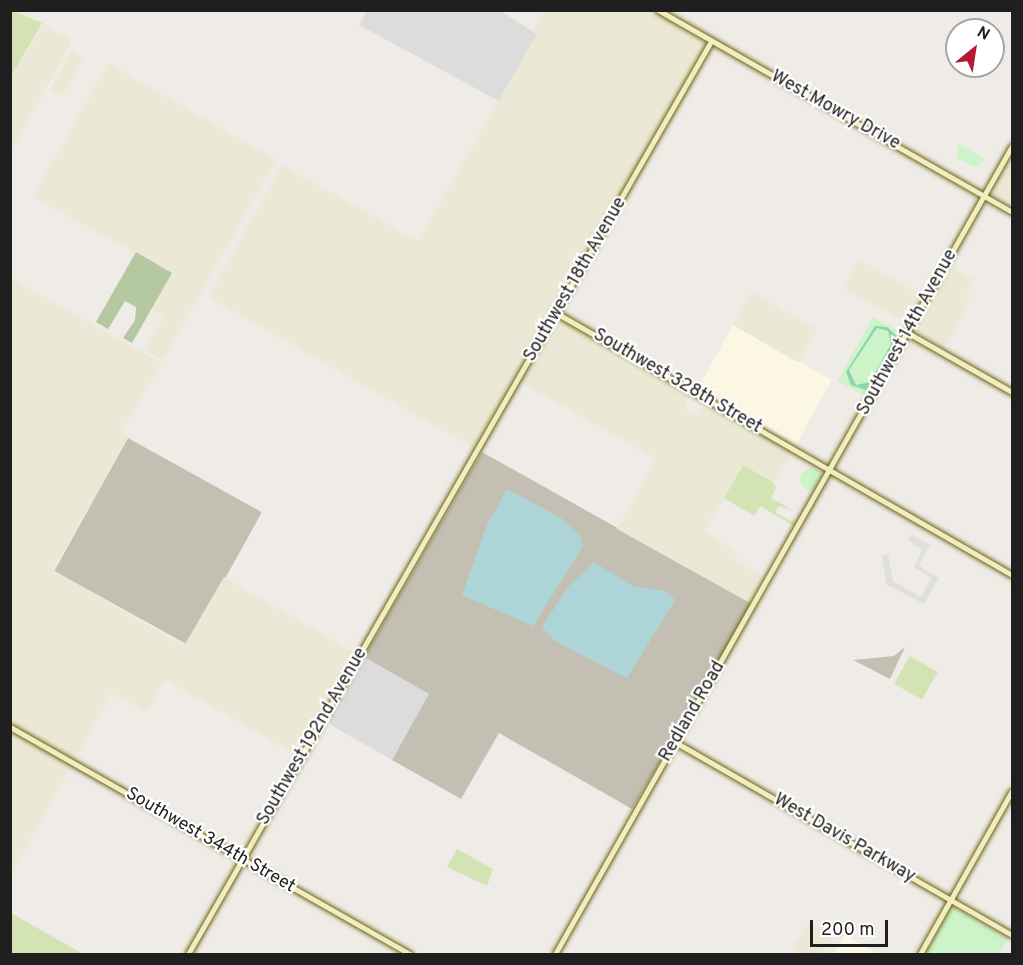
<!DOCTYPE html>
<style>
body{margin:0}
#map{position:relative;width:1023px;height:965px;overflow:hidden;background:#efebe7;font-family:Overpass,sans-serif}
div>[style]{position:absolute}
.residential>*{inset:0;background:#dddcdd}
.education>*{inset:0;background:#fbf7e3;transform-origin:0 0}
.construction>*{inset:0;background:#c3c0b3;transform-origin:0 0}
.farmland>*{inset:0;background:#ebe9d5;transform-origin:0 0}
.grass>*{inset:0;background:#d3e3b3;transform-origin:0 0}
.forest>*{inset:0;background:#b4c9a1}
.park>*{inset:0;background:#cdf3c9;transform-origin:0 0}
.round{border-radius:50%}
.pitch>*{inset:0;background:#8ed5ad}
.parking>*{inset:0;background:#dfdfdf}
.water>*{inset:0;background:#add5d7}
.roads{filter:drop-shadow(0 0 2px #6b6512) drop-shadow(0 0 2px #6b6512)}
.secondary>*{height:5px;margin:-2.5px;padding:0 2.5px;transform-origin:2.5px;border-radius:2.5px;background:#f2ecc1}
span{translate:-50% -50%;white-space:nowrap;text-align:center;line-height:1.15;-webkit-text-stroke:4.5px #fff;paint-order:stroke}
.street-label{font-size:18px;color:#1f1f1f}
.frame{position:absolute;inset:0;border:12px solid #1f1f1f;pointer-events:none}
.north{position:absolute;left:945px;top:18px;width:60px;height:60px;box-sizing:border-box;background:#fff;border:2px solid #a5a5a5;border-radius:50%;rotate:30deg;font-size:16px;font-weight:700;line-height:24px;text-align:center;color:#1f1f1f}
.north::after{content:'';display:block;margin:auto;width:21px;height:27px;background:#b71833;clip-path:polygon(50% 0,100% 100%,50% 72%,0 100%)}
.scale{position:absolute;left:810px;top:920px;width:78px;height:27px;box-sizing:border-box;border:3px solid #1f1f1f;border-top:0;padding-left:8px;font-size:18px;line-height:21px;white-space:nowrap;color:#1f1f1f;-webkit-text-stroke:4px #fff;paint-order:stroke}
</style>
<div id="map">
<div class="residential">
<div style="clip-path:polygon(499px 10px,537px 34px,499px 101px,359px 25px,367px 11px)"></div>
<div style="clip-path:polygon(365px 658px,430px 694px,392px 760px,331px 725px,329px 720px)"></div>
</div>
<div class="education">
<div style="left:733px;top:325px;width:113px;height:73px;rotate:29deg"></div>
<div style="clip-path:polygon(845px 935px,879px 954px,834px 954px)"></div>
</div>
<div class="construction">
<div style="left:128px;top:438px;width:153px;height:152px;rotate:29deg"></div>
<div style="clip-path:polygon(482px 452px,753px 604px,632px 809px,499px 733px,461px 799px,392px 760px,429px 694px,364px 657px)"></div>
<div style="clip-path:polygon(905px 647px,890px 679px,853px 660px,894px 656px)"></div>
</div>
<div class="farmland">
<div style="clip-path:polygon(545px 11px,654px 11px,701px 37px,706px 46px,474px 448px,208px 297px,282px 165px,418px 241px,537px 34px,533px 30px)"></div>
<div style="clip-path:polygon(43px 23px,72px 41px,11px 152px,11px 80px)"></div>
<div style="left:72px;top:51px;width:14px;height:44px;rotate:30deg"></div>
<div style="clip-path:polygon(108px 63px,276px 160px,163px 360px,145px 350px,164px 317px,151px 309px,172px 273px,33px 197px)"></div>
<div style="clip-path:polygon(1012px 155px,1012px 207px,991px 194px)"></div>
<div style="left:859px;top:260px;width:73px;height:32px;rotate:29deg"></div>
<div style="clip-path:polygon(950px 266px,974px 280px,966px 295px,970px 302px,944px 349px,915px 329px)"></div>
<div style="clip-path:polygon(10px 278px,162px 363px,122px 430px,128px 438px,53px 570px,184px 646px,224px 577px,357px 654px,298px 756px,166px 680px,147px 712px,112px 693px,74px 760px,11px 724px)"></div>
<div style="left:752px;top:292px;width:75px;height:38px;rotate:30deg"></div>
<div style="clip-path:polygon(564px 320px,691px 393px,684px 409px,697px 416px,707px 401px,793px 451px,773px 482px,743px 466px,704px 531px,738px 552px,734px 560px,765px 577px,750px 603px,617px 529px,656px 459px,522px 383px,555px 322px)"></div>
<div style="clip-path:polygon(11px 730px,72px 765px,11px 875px)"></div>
<div style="clip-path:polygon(808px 923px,833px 937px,823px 954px,801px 954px,791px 949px)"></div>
</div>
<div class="grass">
<div style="clip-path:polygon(11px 10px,42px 23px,11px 77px,10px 11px)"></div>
<div style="clip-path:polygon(743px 465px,773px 482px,776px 488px,771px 498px,792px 510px,779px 506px,775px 512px,791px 521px,798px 520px,794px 526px,760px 506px,754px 516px,724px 498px)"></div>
<div style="left:910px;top:656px;width:32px;height:32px;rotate:30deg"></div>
<div style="clip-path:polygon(457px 849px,493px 869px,487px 886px,447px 867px)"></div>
<div style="clip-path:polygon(10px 913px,11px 913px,83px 954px,11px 954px)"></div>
</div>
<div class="forest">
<div style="clip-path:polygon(136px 252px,172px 273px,132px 343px,123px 338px,135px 320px,136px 307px,125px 301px,108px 329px,96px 322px)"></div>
</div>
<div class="park">
<div style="clip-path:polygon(959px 144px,984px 159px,980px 165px,974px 167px,956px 157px)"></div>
<div style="left:873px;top:317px;width:33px;height:73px;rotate:29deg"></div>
<div class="round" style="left:800px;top:468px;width:22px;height:22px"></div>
<div style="clip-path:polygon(952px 906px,1008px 939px,999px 954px,925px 954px)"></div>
</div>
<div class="pitch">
<div style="clip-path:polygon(evenodd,875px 326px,887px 327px,898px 337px,868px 391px,851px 385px,846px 372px,875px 326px,877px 328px,888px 331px,891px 344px,870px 382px,856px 385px,849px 370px,877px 328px)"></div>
</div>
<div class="parking">
<div style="clip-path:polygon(911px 534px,930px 545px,919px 566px,939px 578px,924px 604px,886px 584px,885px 575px,882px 556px,888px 554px,893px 581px,921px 597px,931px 578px,914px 567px,922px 550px,908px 540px)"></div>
</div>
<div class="water">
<div style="clip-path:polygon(507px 489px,561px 518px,580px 536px,583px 546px,533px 626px,462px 595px,487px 525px)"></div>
<div style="clip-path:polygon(594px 562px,632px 586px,665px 591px,675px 600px,627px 678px,555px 641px,542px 627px,569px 586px)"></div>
</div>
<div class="roads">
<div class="secondary">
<div style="left:658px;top:10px;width:408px;rotate:29.7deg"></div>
<div style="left:558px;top:314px;width:524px;rotate:29.89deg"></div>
<div style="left:908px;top:333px;width:120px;rotate:29.6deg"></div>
<div style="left:10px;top:727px;width:460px;rotate:29.6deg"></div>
<div style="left:675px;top:742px;width:388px;rotate:29.8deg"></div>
<div style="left:188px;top:954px;width:1052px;rotate:-60.19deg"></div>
<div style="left:555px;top:954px;width:928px;rotate:-60.51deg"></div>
<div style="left:920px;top:954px;width:187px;rotate:-60.6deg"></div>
</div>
</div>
<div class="street-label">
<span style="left:835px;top:111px;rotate:29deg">West Mowry Drive</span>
<span style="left:576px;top:280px;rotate:-60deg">Southwest 18th Avenue</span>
<span style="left:908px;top:333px;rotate:-61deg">Southwest 14th Avenue</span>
<span style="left:677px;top:382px;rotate:30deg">Southwest 328th Street</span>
<span style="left:693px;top:712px;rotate:-60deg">Redland Road</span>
<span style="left:313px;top:737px;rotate:-60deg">Southwest 192nd Avenue</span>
<span style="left:844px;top:839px;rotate:30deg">West Davis Parkway</span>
<span style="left:210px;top:841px;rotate:30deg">Southwest 344th Street</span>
</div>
<div class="frame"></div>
<div class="north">N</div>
<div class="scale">200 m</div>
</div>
